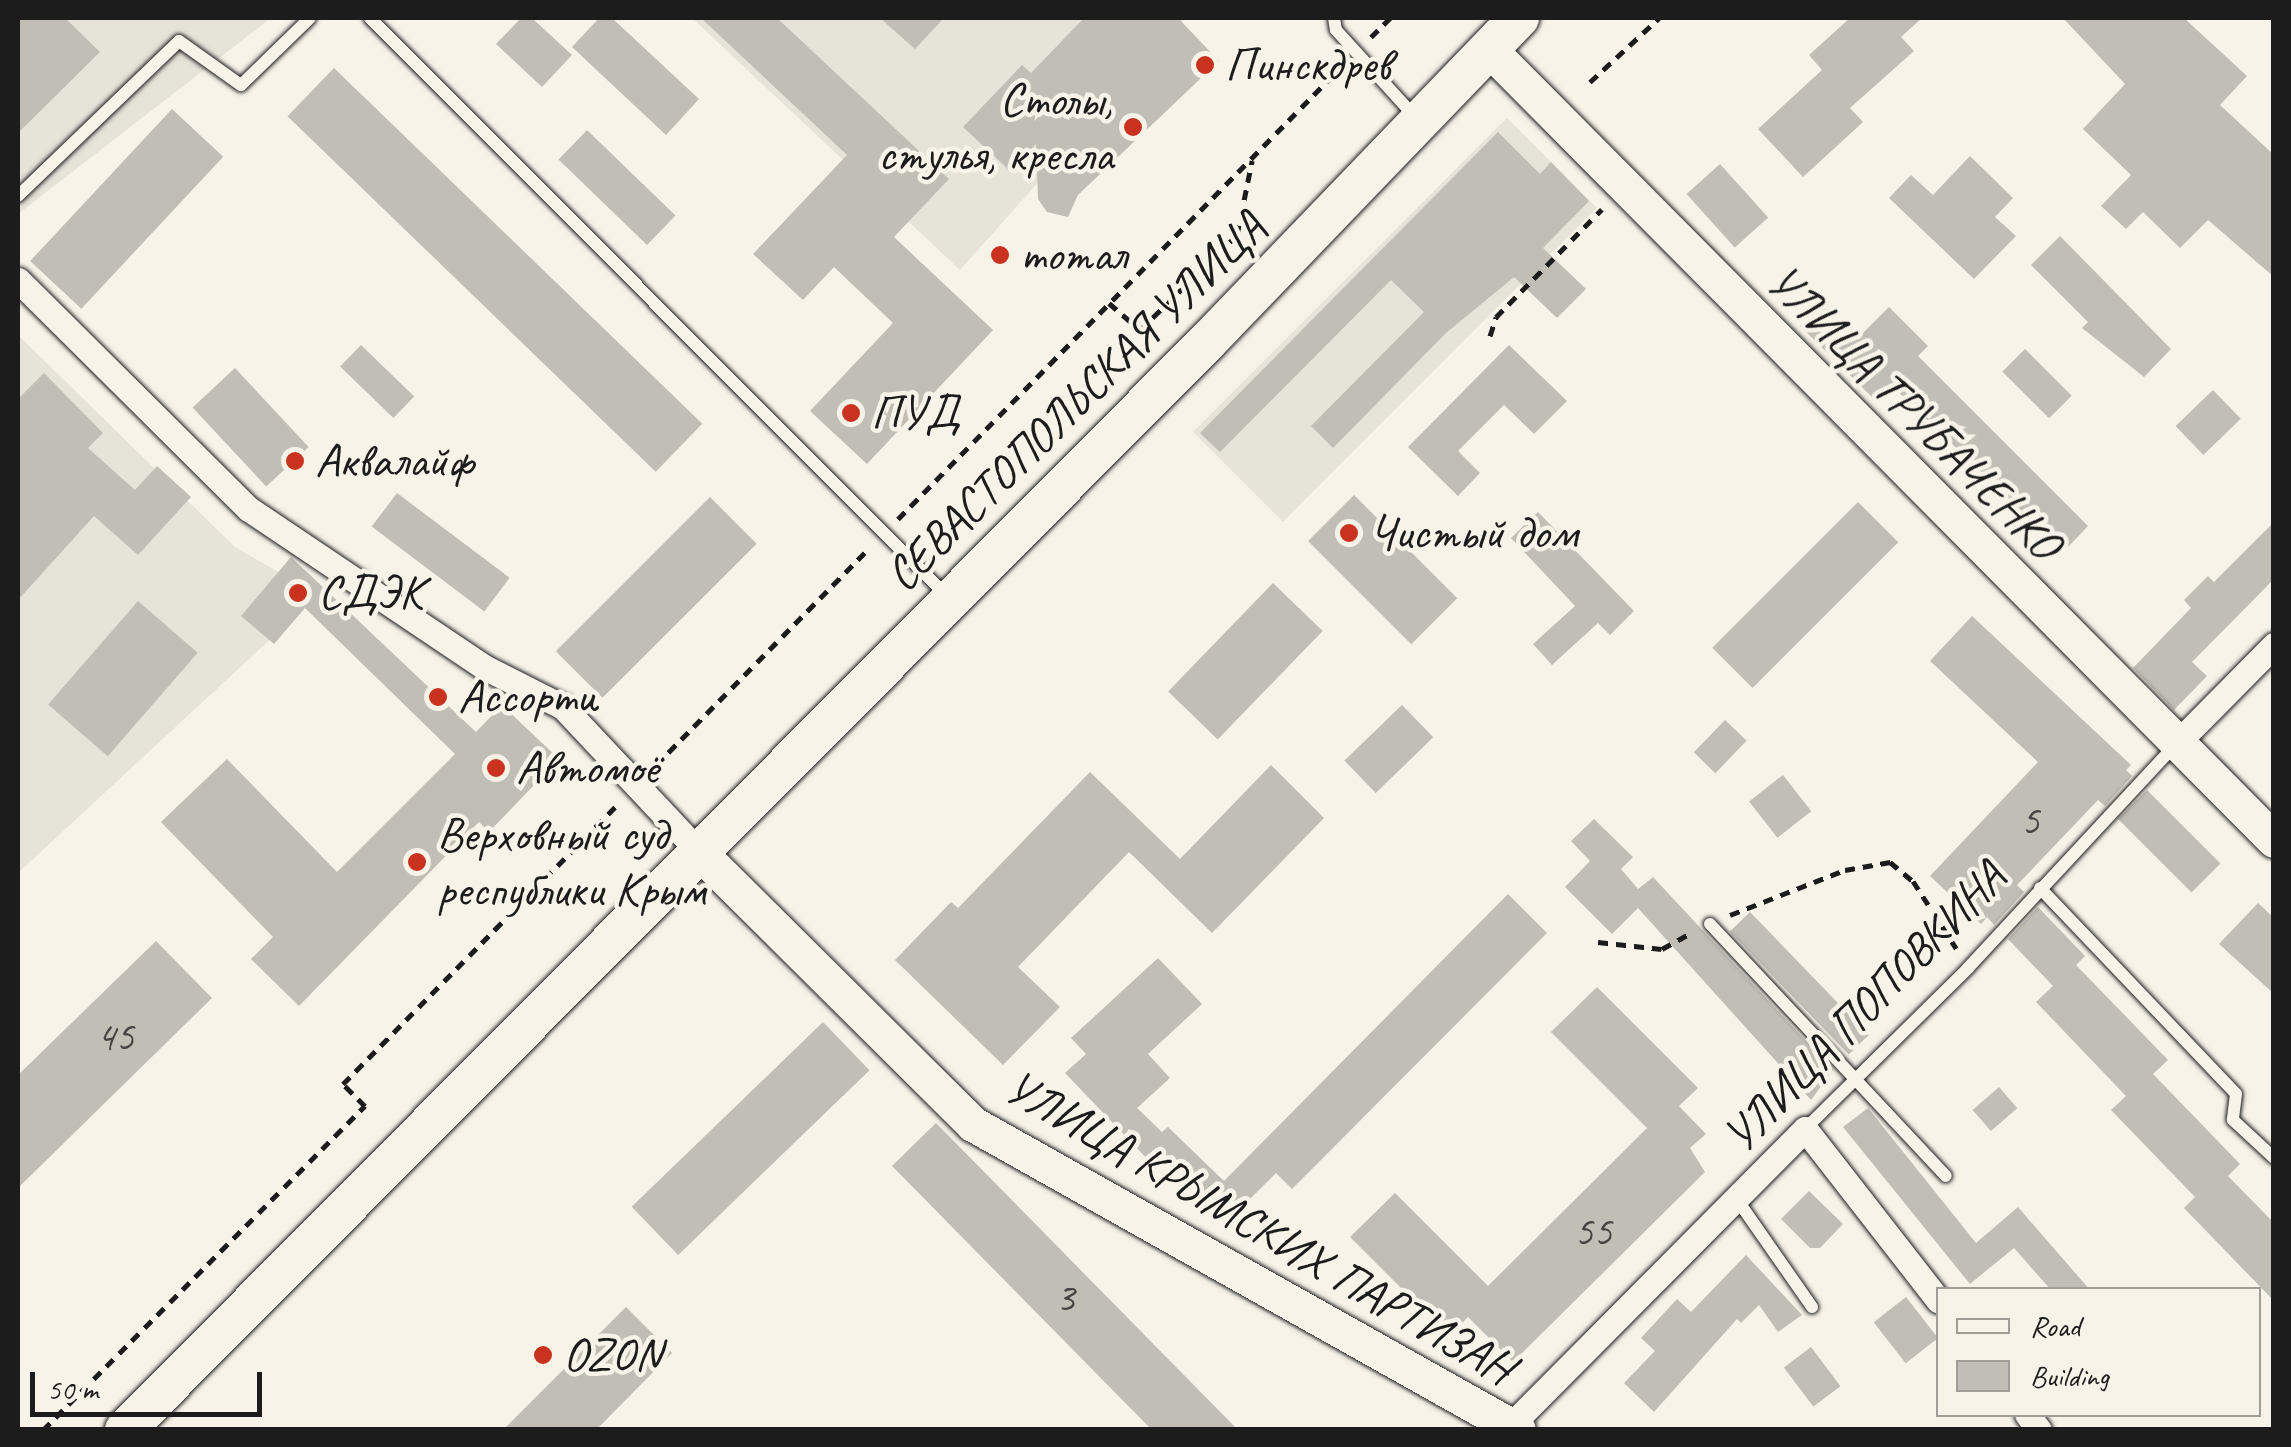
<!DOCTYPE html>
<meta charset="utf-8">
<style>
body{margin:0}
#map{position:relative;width:2291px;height:1447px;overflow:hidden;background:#f7f3e8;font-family:Caveat,sans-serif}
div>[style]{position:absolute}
.built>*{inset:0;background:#e6e3d9;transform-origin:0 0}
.building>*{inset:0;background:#c0beb5;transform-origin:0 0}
.path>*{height:5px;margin-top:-2.5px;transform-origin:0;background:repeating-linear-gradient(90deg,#1c1c1c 0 10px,transparent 0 18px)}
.roads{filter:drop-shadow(0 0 2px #1c1c1c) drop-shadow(0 0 2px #1c1c1c)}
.lane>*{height:12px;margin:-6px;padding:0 6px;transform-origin:6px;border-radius:6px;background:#f7f3e8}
.street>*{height:25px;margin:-12.5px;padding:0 12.5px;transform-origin:12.5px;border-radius:12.5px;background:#f7f3e8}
.secondary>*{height:35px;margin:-17.5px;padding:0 17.5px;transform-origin:17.5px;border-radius:17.5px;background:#f7f3e8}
.primary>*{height:40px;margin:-20px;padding:0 20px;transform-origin:20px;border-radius:20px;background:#f7f3e8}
.dots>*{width:28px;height:28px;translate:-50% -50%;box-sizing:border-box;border:5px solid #f7f3e8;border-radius:50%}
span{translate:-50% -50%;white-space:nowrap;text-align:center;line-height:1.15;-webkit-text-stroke:9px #f7f3e8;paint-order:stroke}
.number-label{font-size:42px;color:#454442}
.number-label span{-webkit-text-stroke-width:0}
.poi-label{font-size:48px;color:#1c1c1c}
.left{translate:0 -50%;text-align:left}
.right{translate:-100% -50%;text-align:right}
.street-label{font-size:48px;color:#1c1c1c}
.frame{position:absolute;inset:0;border:20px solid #1c1c1c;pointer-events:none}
.legend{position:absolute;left:1936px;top:1287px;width:325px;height:130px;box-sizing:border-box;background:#f7f3e8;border:2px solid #9f9d96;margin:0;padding:12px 18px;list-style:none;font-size:30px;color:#1c1c1c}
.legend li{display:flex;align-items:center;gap:20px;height:50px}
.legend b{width:50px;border:2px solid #9f9d96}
.scale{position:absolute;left:30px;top:1372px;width:232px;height:45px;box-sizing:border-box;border:5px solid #1c1c1c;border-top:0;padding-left:12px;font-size:30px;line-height:35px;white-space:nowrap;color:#1c1c1c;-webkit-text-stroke:8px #f7f3e8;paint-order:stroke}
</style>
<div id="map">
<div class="built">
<div style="clip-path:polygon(18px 18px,271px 18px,18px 214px)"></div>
<div style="clip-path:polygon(692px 18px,1185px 18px,960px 270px)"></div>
<div style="left:1507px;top:118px;width:127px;height:444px;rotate:45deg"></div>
<div style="clip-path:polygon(18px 335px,235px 547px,318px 595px,18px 873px)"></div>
</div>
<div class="building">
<div style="clip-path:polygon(18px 18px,65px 18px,100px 52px,18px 133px)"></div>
<div style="clip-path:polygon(521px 18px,532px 18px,572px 55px,542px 87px,496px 44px)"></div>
<div style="clip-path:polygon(599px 18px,612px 18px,699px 99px,666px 135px,572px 47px)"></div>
<div style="clip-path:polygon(701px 18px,777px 18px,949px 179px,894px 237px,993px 330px,867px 464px,810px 411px,893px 323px,834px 267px,803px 300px,753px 254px,847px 155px)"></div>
<div style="clip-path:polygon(880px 18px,944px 18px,915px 49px)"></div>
<div style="clip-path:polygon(1084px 18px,1178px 18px,1219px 61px,1078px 195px,1068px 217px,1047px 212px,1038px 199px,1036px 144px,1010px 171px,963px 127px,1022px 65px,1031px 73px)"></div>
<div style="clip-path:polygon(1850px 18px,1922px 18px,1901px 37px,1914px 51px,1850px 108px,1863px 122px,1803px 177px,1758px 129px,1822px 70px,1809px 55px)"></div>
<div style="clip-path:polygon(2063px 18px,2184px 18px,2247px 76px,2220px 105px,2274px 155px,2274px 277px,2208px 220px,2180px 248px,2143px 212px,2126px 229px,2101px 206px,2131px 175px,2083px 129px,2125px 84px)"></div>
<div style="left:334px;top:68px;width:512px;height:67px;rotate:44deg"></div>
<div style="left:172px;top:109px;width:70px;height:208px;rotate:43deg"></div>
<div style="left:587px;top:130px;width:123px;height:41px;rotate:44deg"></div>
<div style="clip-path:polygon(1498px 132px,1540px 174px,1551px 162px,1589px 201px,1543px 248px,1586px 289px,1557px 318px,1514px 277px,1446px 333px,1333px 448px,1311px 426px,1424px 312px,1391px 280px,1220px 452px,1200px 433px)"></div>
<div style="clip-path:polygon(1970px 156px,2013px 198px,1995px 217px,2016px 236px,1974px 279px,1889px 198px,1911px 175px,1933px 195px)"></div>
<div style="left:1720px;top:164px;width:72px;height:45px;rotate:48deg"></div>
<div style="clip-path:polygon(2060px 236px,2171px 349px,2144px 377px,2082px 328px,2088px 322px,2031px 265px)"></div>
<div style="clip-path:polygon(1821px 304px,1857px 339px,1889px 307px,1928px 346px,1918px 356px,2088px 526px,2068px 547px,2052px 532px,2047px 536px,1890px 384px,1875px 400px,1800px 326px)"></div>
<div style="left:361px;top:345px;width:74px;height:30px;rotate:44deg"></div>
<div style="clip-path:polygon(1509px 345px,1567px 401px,1534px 434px,1504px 405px,1458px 451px,1480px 473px,1458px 496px,1408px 447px)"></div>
<div style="left:2025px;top:349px;width:66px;height:32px;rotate:45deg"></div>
<div style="left:235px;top:368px;width:108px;height:58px;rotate:47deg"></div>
<div style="clip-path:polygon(44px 373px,103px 433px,88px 448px,135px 490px,157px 466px,191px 497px,138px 555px,94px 516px,18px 600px,18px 399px)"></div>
<div style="left:2213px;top:390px;width:40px;height:52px;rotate:46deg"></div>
<div style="left:397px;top:493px;width:141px;height:42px;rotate:37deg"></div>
<div style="left:1354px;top:495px;width:146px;height:65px;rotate:45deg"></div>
<div style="left:710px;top:497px;width:66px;height:218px;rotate:45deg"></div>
<div style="left:1858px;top:502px;width:57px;height:206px;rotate:45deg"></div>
<div style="clip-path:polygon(1538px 512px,1634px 611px,1610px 635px,1598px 623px,1552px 665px,1533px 644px,1575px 606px,1511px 538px)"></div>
<div style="clip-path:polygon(2274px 522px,2274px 579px,2192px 662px,2207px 676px,2174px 710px,2133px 668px,2191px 608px,2184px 600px,2208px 576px,2214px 582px)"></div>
<div style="clip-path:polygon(291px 557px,476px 732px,502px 705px,559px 759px,489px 832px,479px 822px,299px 1006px,251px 959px,273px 937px,161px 822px,227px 759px,337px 872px,455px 754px,305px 608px,274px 644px,241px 616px)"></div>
<div style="left:1273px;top:583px;width:69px;height:151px;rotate:44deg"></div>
<div style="left:138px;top:601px;width:79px;height:137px;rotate:41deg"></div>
<div style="clip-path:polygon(1972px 616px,2131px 765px,2126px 770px,2132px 776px,2105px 806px,2098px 800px,2017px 885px,2024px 892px,1994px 925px,1987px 917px,1981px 924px,1930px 876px,2038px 762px,1930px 661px)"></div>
<div style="left:1402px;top:705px;width:45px;height:80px;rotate:46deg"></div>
<div style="left:1725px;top:720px;width:30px;height:45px;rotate:44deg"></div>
<div style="clip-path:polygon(1271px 765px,1324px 818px,1212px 933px,1129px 852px,1018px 967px,1060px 1007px,1003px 1065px,895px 960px,951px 902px,958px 908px,1090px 772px,1180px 859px)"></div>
<div style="left:1783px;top:775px;width:46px;height:43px;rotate:52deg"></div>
<div style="left:2147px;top:790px;width:104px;height:41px;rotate:45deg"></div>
<div style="clip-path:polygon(1594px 819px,1633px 857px,1621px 869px,1638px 889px,1653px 877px,1833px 1070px,1811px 1100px,1638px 908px,1612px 934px,1565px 887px,1590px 861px,1571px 841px)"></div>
<div style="clip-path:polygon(1508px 894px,1547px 933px,1292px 1189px,1276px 1173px,1235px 1214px,1214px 1193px,1209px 1199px,1165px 1155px,1154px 1166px,1065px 1073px,1086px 1054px,1071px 1038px,1158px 958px,1202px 1004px,1148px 1054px,1170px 1078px,1137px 1108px,1162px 1132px,1168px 1127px,1224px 1181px)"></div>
<div style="clip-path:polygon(2258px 903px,2274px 918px,2274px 994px,2219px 944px)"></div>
<div style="clip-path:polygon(2038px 907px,2085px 956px,2076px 965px,2168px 1060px,2153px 1074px,2240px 1164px,2228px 1176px,2274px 1223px,2274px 1301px,2184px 1208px,2195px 1197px,2111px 1110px,2126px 1096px,2036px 1002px,2053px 986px,2008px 939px)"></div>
<div style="left:1750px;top:912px;width:171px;height:28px;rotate:46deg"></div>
<div style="clip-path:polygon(156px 941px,212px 998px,18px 1188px,18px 1075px)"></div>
<div style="clip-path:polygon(1597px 987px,1698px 1088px,1679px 1106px,1706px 1134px,1690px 1148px,1705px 1172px,1513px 1362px,1468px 1317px,1449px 1336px,1350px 1237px,1395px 1193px,1488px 1286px,1647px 1128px,1551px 1032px)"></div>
<div style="left:823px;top:1022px;width:67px;height:266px;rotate:46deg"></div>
<div style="left:1999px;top:1087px;width:28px;height:35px;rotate:49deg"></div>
<div style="clip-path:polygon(1868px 1108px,1976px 1243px,2018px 1207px,2090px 1290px,2051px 1290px,2014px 1248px,1970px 1284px,1843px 1127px)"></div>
<div style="clip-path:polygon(936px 1123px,1238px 1430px,1152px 1430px,892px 1166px)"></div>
<div style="clip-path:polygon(1809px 1191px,1843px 1224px,1820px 1248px,1810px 1248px,1781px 1219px)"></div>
<div style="clip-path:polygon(1746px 1255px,1802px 1315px,1778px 1332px,1759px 1305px,1741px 1323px,1737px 1319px,1654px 1412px,1624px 1383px,1655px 1351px,1641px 1338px,1677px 1299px,1691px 1312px)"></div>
<div style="left:1906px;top:1297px;width:52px;height:41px;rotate:52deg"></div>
<div style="clip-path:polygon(626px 1307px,672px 1353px,596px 1430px,503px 1430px)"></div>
<div style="left:1811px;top:1347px;width:49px;height:34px;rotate:53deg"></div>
</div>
<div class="path">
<div style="left:1371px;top:37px;width:27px;rotate:-45deg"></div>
<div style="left:1590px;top:82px;width:94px;rotate:-42.8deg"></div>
<div style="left:1109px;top:303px;width:41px;rotate:41.1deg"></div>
<div style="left:1140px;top:330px;width:136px;rotate:-44.4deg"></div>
<div style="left:1237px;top:235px;width:76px;rotate:-78.5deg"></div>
<div style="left:1490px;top:336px;width:20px;rotate:-72deg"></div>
<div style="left:1496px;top:317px;width:151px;rotate:-45.5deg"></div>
<div style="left:898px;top:519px;width:627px;rotate:-45.58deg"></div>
<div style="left:656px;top:765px;width:304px;rotate:-45.5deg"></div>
<div style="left:1730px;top:915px;width:123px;rotate:-21.4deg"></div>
<div style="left:1845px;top:870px;width:46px;rotate:-10.1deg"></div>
<div style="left:1890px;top:862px;width:30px;rotate:40deg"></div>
<div style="left:1913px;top:881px;width:80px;rotate:57.3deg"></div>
<div style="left:1598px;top:942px;width:64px;rotate:6.2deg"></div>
<div style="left:1662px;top:949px;width:35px;rotate:-29deg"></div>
<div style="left:43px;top:1430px;width:457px;rotate:-45.2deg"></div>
<div style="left:365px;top:1106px;width:31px;rotate:-135deg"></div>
<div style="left:343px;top:1084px;width:391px;rotate:-45.5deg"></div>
</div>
<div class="roads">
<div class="lane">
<div style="left:370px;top:18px;width:817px;rotate:45.05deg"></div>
<div style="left:1334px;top:18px;width:12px;rotate:81deg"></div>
<div style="left:1336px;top:30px;width:120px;rotate:47.7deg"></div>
<div style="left:18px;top:196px;width:223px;rotate:-43.9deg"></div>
<div style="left:179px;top:41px;width:76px;rotate:35.4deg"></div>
<div style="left:241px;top:85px;width:96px;rotate:-44.2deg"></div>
<div style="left:2040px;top:888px;width:284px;rotate:46.4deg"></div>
<div style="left:2236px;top:1094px;width:26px;rotate:97deg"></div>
<div style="left:2233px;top:1120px;width:56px;rotate:42.8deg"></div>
<div style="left:1710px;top:924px;width:345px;rotate:46.9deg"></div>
<div style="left:1805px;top:1129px;width:229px;rotate:-44.6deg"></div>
<div style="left:1968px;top:968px;width:304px;rotate:-47.1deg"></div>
<div style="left:1736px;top:1198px;width:133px;rotate:55.1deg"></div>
</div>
<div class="street">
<div style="left:18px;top:280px;width:325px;rotate:44.8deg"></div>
<div style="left:249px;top:509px;width:283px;rotate:33.9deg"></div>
<div style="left:484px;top:667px;width:89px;rotate:26.9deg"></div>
<div style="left:563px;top:707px;width:199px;rotate:46.8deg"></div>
<div style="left:2175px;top:745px;width:141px;rotate:-45.3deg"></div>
<div style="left:2027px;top:1414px;width:20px;rotate:53deg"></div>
<div style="left:1511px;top:1425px;width:417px;rotate:-45.2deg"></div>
<div style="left:1805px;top:1129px;width:217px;rotate:52.1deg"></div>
</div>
<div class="secondary">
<div style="left:1489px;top:49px;width:1114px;rotate:45.22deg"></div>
<div style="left:699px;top:852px;width:386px;rotate:44.8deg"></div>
<div style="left:973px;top:1124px;width:625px;rotate:29.31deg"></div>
</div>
<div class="primary">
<div style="left:125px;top:1430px;width:1534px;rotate:-45.16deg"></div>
<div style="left:1207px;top:342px;width:450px;rotate:-46.1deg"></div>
</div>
</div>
<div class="dots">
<div style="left:1205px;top:65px;background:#c8321e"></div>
<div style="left:1133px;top:127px;background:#c8321e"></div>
<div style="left:1000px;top:255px;background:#c8321e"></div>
<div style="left:851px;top:413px;background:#c8321e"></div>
<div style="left:295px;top:461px;background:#c8321e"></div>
<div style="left:1349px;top:533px;background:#c8321e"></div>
<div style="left:298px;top:593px;background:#c8321e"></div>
<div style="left:438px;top:697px;background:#c8321e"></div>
<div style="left:496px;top:768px;background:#c8321e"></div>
<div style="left:417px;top:862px;background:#c8321e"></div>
<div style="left:543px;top:1355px;background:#c8321e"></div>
</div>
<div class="number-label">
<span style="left:2030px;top:821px">5</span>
<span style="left:115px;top:1037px">45</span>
<span style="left:1593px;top:1232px">55</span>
<span style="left:1065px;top:1298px">3</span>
</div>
<div class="poi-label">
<span class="left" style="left:1225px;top:65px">Пинскдрев</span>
<span class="right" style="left:1113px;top:127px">Столы,<br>стулья, кресла</span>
<span class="left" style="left:1020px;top:255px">тотал</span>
<span class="left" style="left:871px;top:413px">ПУД</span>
<span class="left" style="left:315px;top:461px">Аквалайф</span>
<span class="left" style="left:1369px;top:533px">Чистый дом</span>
<span class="left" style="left:318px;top:593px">СДЭК</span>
<span class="left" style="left:458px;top:697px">Ассорти</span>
<span class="left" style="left:516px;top:768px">Автомоё</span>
<span class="left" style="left:437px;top:862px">Верховный суд<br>республики Крым</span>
<span class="left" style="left:563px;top:1355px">OZON</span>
</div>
<div class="street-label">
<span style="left:1075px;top:401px;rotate:-45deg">СЕВАСТОПОЛЬСКАЯ УЛИЦА</span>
<span style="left:1914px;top:412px;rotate:45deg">УЛИЦА ТРУБАЧЕНКО</span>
<span style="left:1864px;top:1007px;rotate:-46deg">УЛИЦА ПОПОВКИНА</span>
<span style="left:1259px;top:1227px;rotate:30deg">УЛИЦА КРЫМСКИХ ПАРТИЗАН</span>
</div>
<div class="frame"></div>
<ul class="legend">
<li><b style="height:12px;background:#f7f3e8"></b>Road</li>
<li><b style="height:28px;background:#c0beb5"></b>Building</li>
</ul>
<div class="scale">50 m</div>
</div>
